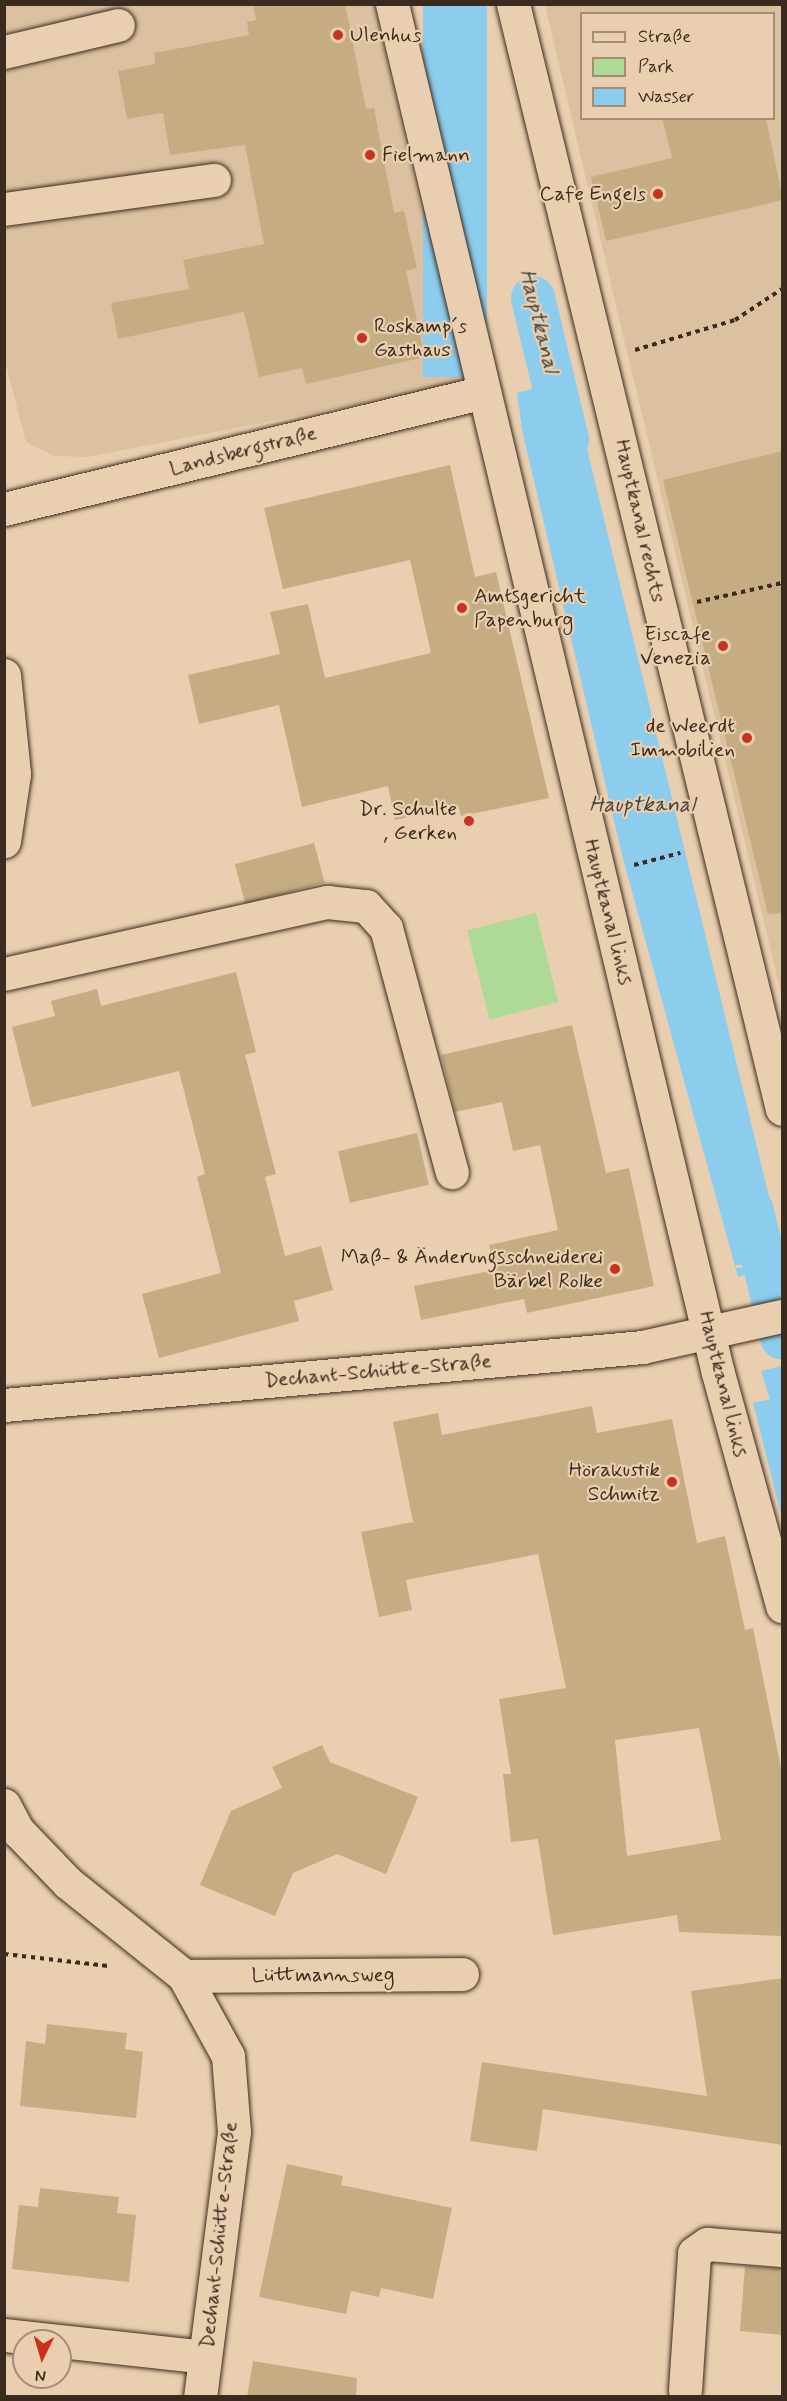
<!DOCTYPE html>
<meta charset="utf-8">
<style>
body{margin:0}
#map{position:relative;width:787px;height:2401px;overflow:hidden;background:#e9cfb0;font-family:Mynerve,sans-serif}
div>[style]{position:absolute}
.built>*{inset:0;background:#dbc19f}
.green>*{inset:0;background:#afd996;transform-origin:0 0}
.water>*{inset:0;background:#8ccded;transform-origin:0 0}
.pier>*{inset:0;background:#e9cfb0;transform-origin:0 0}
.canal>*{height:44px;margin:-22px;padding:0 22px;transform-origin:22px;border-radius:22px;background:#8ccded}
.building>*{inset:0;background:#c5ac82;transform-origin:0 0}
.path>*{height:4px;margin-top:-2px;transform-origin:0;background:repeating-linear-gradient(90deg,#3b2a1e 0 4.5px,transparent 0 9px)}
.roads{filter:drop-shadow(0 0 2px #3b2a1e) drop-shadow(0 0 2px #3b2a1e)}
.minor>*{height:33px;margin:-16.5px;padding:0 16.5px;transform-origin:16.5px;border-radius:16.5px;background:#e9cfb0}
.dots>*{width:16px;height:16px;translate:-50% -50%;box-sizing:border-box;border:3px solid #e9cfb0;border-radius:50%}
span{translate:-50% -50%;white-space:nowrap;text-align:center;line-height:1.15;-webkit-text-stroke:4.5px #e9cfb0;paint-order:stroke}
.poi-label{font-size:21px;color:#3b2a1e}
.left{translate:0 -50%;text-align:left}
.right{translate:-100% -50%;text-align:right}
.street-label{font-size:21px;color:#3b2a1e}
.water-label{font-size:22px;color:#47423d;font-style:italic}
.frame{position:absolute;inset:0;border:6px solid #3b2a1e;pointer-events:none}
.legend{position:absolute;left:580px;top:12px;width:195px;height:108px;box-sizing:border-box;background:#e9cfb0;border:2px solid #a38d76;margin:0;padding:8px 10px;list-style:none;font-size:18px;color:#3b2a1e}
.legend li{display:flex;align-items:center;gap:12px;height:30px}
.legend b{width:30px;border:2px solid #a38d76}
.north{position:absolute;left:12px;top:2329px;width:60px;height:60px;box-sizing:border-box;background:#e9cfb0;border:2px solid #a38d76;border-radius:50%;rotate:185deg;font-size:16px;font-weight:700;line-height:24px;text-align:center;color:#3b2a1e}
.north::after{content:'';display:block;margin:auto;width:21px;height:27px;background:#c8321e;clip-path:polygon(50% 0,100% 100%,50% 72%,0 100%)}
</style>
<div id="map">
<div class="built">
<div style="clip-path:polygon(4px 5px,374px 5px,461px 384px,88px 457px,54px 456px,26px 442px,5px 361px)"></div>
<div style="clip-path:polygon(evenodd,545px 5px,782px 5px,782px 997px,622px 331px,545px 5px,582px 14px,774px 14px,774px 118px,582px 118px,582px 14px)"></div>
</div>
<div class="green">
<div style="left:536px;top:913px;width:92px;height:71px;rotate:76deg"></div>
</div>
<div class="water">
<div style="left:423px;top:5px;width:64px;height:372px"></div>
<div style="clip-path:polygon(570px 379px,782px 1250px,782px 1265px,738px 1277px,623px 859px,522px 430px,517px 393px)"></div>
<div style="clip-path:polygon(782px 1366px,782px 1518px,753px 1403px,770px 1399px,761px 1371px)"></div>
</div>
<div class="pier">
<div style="left:782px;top:1265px;width:3px;height:46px;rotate:90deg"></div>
</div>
<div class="canal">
<div style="left:533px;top:298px;width:146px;rotate:76.5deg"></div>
<div style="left:752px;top:1211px;width:130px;rotate:76.6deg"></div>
</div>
<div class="building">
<div style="clip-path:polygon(253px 4px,345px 4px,366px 109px,374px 108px,394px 213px,404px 211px,417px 268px,406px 271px,425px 357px,306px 384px,302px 368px,259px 377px,244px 312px,118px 339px,111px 303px,189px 289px,183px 260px,264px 244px,245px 145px,170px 155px,163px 113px,127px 119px,118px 71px,155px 64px,154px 53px,249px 35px,247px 22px,256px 20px)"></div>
<div style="clip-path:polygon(662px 118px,766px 118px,783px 200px,606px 241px,591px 177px,672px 158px)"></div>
<div style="clip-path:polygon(783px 451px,783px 913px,768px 914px,663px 480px)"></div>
<div style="clip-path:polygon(450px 465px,475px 577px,496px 572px,549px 798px,461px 816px,458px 805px,395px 820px,388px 786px,302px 807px,279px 705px,199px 724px,188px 675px,280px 654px,270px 612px,308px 604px,325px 678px,431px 653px,410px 560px,283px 589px,264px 508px)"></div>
<div style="left:314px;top:843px;width:41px;height:82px;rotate:75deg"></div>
<div style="clip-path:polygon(236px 972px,256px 1052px,245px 1055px,276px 1174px,265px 1177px,285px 1256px,321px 1246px,333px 1290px,294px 1301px,299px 1321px,159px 1358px,142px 1294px,221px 1273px,197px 1177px,205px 1174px,179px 1071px,32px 1107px,12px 1027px,55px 1016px,51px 1001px,97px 989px,101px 1006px)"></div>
<div style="clip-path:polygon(572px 1025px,606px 1173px,629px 1168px,654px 1286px,527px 1313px,524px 1299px,421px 1320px,414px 1286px,495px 1270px,489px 1245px,558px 1230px,540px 1145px,513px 1151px,502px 1102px,455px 1112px,441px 1055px)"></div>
<div style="left:417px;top:1133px;width:53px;height:81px;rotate:77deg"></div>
<div style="clip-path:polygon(evenodd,592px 1406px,597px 1433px,672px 1419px,697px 1543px,725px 1536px,745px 1630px,753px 1628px,783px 1778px,783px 1936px,679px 1932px,677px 1915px,553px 1935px,538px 1839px,511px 1842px,503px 1774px,511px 1774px,499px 1699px,566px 1688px,538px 1554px,406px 1580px,412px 1610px,379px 1617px,361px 1532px,413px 1522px,393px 1422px,438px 1413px,442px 1435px,592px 1406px,699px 1728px,721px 1840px,627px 1856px,615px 1740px,699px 1728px)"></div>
<div style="clip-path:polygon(322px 1745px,330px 1762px,418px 1797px,386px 1874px,337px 1854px,293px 1873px,275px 1916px,200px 1885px,231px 1811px,282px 1788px,272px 1767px)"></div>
<div style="clip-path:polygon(783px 1978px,783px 2145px,543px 2109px,537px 2151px,470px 2141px,482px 2062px,707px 2096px,691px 1991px)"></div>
<div style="clip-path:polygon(47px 2024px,127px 2033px,125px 2049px,143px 2052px,136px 2118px,20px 2106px,26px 2041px,45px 2044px)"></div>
<div style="clip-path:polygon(287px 2164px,343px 2176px,341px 2185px,452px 2208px,433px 2299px,381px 2288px,379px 2297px,351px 2291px,346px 2314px,259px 2297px)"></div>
<div style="clip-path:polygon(40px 2188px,119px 2197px,117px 2213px,136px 2215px,129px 2282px,12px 2269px,19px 2205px,38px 2207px)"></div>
<div style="clip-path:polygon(745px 2266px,783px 2268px,783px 2335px,740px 2331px)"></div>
<div style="clip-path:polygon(253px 2361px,357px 2378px,356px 2397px,247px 2397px)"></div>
</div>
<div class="path">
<div style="left:635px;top:350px;width:104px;rotate:-16.7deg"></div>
<div style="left:735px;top:320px;width:56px;rotate:-33.4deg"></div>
<div style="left:697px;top:602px;width:87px;rotate:-12.6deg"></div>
<div style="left:634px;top:865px;width:48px;rotate:-14.6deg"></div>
<div style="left:4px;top:1954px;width:105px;rotate:6.6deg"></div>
</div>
<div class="roads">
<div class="minor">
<div style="left:392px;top:4px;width:1407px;rotate:76.61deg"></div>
<div style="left:718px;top:1373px;width:242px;rotate:74.6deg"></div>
<div style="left:513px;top:4px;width:1137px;rotate:76.32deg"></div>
<div style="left:4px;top:52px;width:117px;rotate:-13.3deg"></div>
<div style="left:4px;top:209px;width:212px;rotate:-7.9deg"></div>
<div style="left:4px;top:509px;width:491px;rotate:-13.7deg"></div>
<div style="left:4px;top:675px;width:100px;rotate:84.2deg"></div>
<div style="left:14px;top:774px;width:68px;rotate:98.5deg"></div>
<div style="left:4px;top:974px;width:331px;rotate:-12.6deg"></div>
<div style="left:327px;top:902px;width:39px;rotate:6deg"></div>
<div style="left:366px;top:906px;width:30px;rotate:48deg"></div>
<div style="left:386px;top:928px;width:253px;rotate:74.9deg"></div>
<div style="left:4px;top:1405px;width:641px;rotate:-5.19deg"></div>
<div style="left:642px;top:1347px;width:143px;rotate:-12.5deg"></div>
<div style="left:4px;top:1805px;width:30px;rotate:62deg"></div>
<div style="left:18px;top:1831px;width:72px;rotate:46.1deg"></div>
<div style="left:68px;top:1883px;width:149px;rotate:38.7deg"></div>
<div style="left:184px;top:1976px;width:91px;rotate:61.2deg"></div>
<div style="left:228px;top:2056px;width:76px;rotate:85.5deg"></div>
<div style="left:234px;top:2132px;width:266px;rotate:97.3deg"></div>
<div style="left:184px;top:1976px;width:278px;rotate:-0.4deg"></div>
<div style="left:4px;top:2335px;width:202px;rotate:6.2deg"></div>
<div style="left:685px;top:2390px;width:137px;rotate:-86.2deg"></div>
<div style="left:694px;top:2253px;width:16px;rotate:-35deg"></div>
<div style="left:707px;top:2244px;width:75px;rotate:4.6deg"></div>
</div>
</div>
<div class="dots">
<div style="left:338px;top:35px;background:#c8321e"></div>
<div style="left:370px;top:155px;background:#c8321e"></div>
<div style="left:658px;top:194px;background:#c8321e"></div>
<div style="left:362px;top:338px;background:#c8321e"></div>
<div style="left:462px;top:608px;background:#c8321e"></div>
<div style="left:723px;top:646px;background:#c8321e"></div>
<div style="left:747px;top:738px;background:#c8321e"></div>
<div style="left:469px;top:821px;background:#c8321e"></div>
<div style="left:615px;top:1269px;background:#c8321e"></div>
<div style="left:672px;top:1482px;background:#c8321e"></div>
</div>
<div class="poi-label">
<span class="left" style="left:350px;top:35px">Ulenhus</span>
<span class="left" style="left:382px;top:155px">Fielmann</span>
<span class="right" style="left:646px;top:194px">Cafe Engels</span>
<span class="left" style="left:374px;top:338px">Roskamp´s<br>Gasthaus</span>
<span class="left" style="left:474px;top:608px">Amtsgericht<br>Papenburg</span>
<span class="right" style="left:711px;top:646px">Eiscafe<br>Venezia</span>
<span class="right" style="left:735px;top:738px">de Weerdt<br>Immobilien</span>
<span class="right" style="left:457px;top:821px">Dr. Schulte<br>, Gerken</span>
<span class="right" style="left:603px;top:1269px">Maß- &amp; Änderungsschneiderei<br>Bärbel Rolke</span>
<span class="right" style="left:660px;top:1482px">Hörakustik<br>Schmitz</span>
</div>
<div class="street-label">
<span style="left:243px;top:451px;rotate:-14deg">Landsbergstraße</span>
<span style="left:640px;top:521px;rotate:77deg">Hauptkanal rechts</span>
<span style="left:608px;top:912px;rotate:76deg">Hauptkanal links</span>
<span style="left:378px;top:1371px;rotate:-5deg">Dechant-Schütte-Straße</span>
<span style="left:723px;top:1384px;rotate:76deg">Hauptkanal links</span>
<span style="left:323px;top:1975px">Lüttmannsweg</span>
<span style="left:219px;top:2235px;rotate:-84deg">Dechant-Schütte-Straße</span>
</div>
<div class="water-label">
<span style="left:538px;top:321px;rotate:76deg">Hauptkanal</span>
<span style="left:642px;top:806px">Hauptkanal</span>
</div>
<div class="frame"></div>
<ul class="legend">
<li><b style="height:8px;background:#e9cfb0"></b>Straße</li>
<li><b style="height:16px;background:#afd996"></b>Park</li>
<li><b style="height:16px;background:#8ccded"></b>Wasser</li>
</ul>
<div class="north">N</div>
</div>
